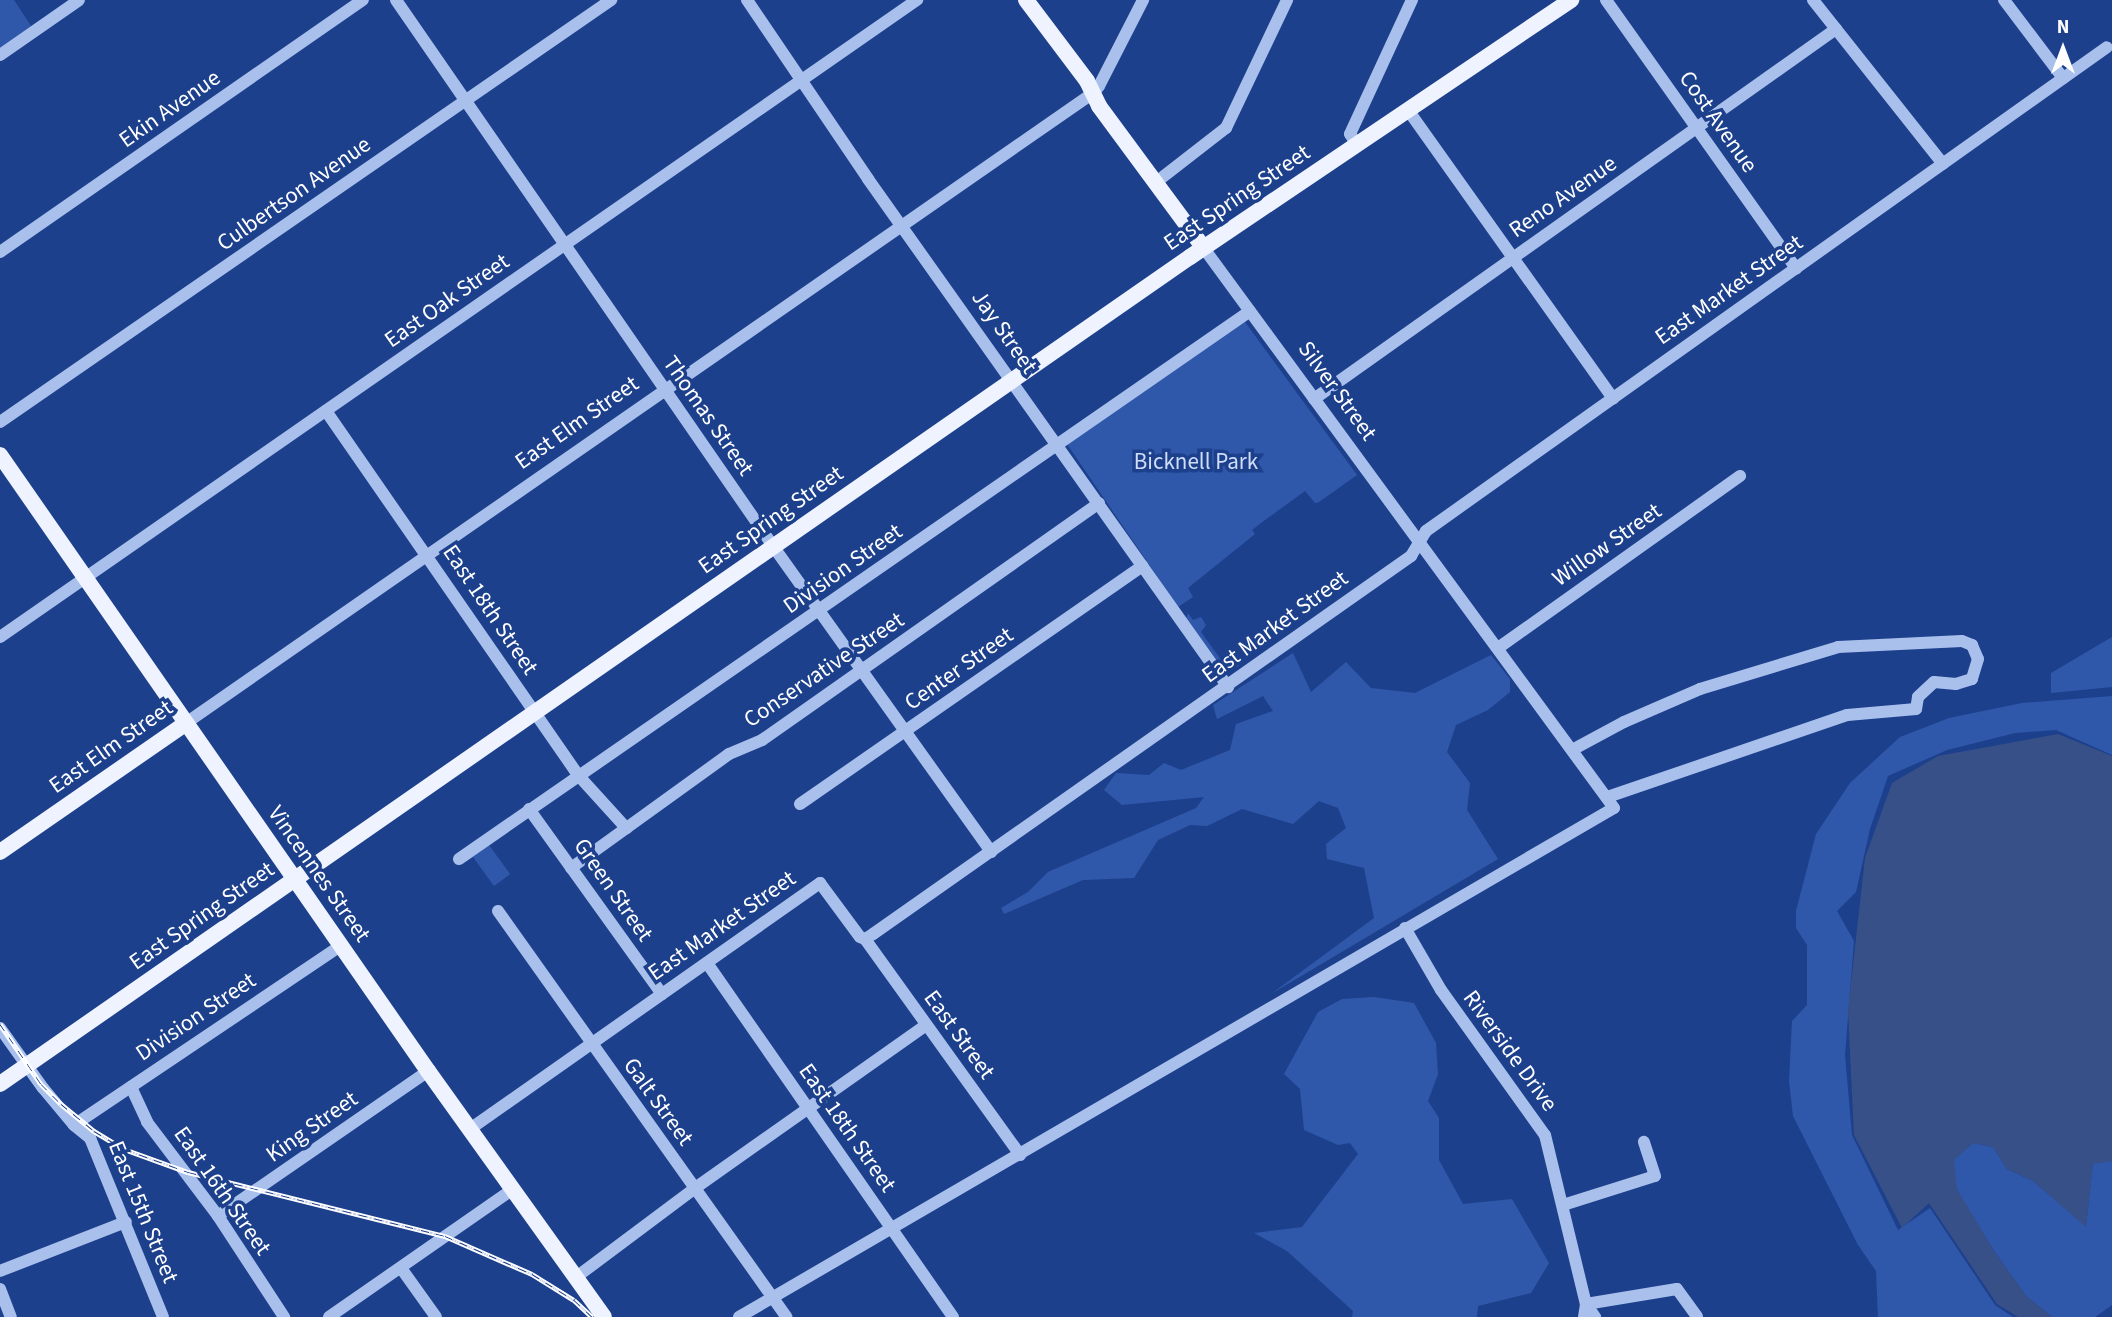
<!DOCTYPE html>
<style>
body{margin:0}
#map{position:relative;width:2112px;height:1317px;overflow:hidden;background:#1d408c;font-family:"Source Sans 3",sans-serif}
div>[style]{position:absolute}
.green>*{inset:0;background:#3058aa;transform-origin:0 0}
.water>*{inset:0;background:#375088}
.minor>*{height:12px;margin:-6px;padding:0 6px;transform-origin:6px;border-radius:6px;background:#a9c0ed}
.major>*{height:16px;margin:-8px;padding:0 8px;transform-origin:8px;border-radius:8px;background:#eff3ff}
.rail>*{height:5px;margin-top:-2.5px;transform-origin:0;background:repeating-linear-gradient(90deg,#1d408c 0 8px,#fff 0 16px);box-sizing:border-box;border-block:2px solid #fff}
span{translate:-50% -50%;white-space:nowrap;text-align:center;line-height:1.15;-webkit-text-stroke:7px #1d408c;paint-order:stroke}
.street-label{font-size:23px;color:#fff}
.park-label{font-size:23px;color:#cfddf9}
.north{position:absolute;left:2028px;top:14px;width:70px;height:70px;-webkit-text-stroke:5px #1d408c;paint-order:stroke;rotate:0deg;font-size:19px;font-weight:700;line-height:28px;text-align:center;color:#fff}
.north::after{content:'';display:block;margin:auto;width:24px;height:32px;background:#fff;clip-path:polygon(50% 0,100% 100%,50% 72%,0 100%)}
</style>
<div id="map">
<div class="green">
<div style="clip-path:polygon(0 0,14px 0,31px 26px,0 48px)"></div>
<div style="clip-path:polygon(1245px 322px,1357px 475px,1319px 502px,1315px 503px,1305px 491px,1261px 523px,1252px 530px,1255px 534px,1188px 588px,1193px 597px,1178px 607px,1067px 444px)"></div>
<div style="clip-path:polygon(1188px 613px,1193px 620px,1201px 617px,1206px 625px,1201px 632px,1227px 668px,1237px 662px,1240px 665px,1230px 671px,1222px 670px,1186px 619px)"></div>
<div style="clip-path:polygon(2112px 637px,2112px 687px,2051px 693px,2051px 673px)"></div>
<div style="clip-path:polygon(1293px 653px,1311px 692px,1346px 662px,1371px 688px,1415px 693px,1491px 655px,1510px 679px,1510px 692px,1488px 710px,1456px 725px,1447px 752px,1470px 783px,1467px 810px,1498px 859px,1271px 994px,1374px 918px,1364px 868px,1327px 859px,1326px 844px,1346px 828px,1338px 808px,1319px 801px,1293px 824px,1242px 809px,1207px 826px,1190px 825px,1158px 840px,1134px 878px,1083px 880px,1004px 914px,1001px 908px,1028px 892px,1048px 872px,1196px 808px,1204px 797px,1122px 805px,1104px 790px,1116px 773px,1149px 775px,1164px 763px,1181px 770px,1230px 750px,1236px 724px,1273px 711px,1263px 696px,1217px 719px,1213px 705px)"></div>
<div style="clip-path:polygon(2112px 696px,2112px 755px,2056px 730px,2015px 733px,1947px 750px,1888px 776px,1870px 829px,1856px 892px,1837px 911px,1854px 941px,1845px 1055px,1852px 1135px,1898px 1230px,1930px 1208px,1995px 1305px,2013px 1317px,1878px 1317px,1876px 1271px,1858px 1245px,1793px 1116px,1789px 1081px,1792px 1021px,1807px 1005px,1807px 945px,1796px 928px,1796px 911px,1816px 834px,1850px 783px,1900px 737px,1949px 718px,2022px 703px)"></div>
<div style="left:489px;top:845px;width:36px;height:20px;rotate:54deg"></div>
<div style="clip-path:polygon(1374px 997px,1414px 1003px,1436px 1043px,1438px 1074px,1428px 1101px,1439px 1118px,1439px 1160px,1463px 1204px,1512px 1199px,1549px 1263px,1531px 1293px,1478px 1306px,1477px 1317px,1352px 1317px,1353px 1311px,1287px 1251px,1254px 1233px,1302px 1227px,1358px 1154px,1350px 1143px,1338px 1145px,1304px 1130px,1300px 1089px,1284px 1074px,1318px 1012px,1342px 999px)"></div>
<div style="clip-path:polygon(1973px 1143px,1993px 1147px,2007px 1169px,2033px 1181px,2086px 1226px,2093px 1163px,2112px 1161px,2112px 1305px,2095px 1317px,2052px 1317px,2026px 1296px,1994px 1251px,1956px 1189px,1953px 1160px)"></div>
</div>
<div class="water">
<div style="clip-path:polygon(2058px 734px,2112px 756px,2112px 1161px,2093px 1164px,2086px 1227px,2033px 1181px,2007px 1169px,1993px 1147px,1973px 1143px,1954px 1160px,1957px 1189px,1994px 1251px,2026px 1296px,2052px 1317px,2018px 1317px,1997px 1304px,1929px 1203px,1902px 1228px,1854px 1135px,1848px 1010px,1865px 858px,1892px 783px,1938px 756px)"></div>
</div>
<div class="minor">
<div style="left:396px;top:0;width:664px;rotate:55.38deg"></div>
<div style="left:773px;top:546px;width:376px;rotate:54.5deg"></div>
<div style="left:747px;top:0;width:216px;rotate:55.9deg"></div>
<div style="left:868px;top:179px;width:623px;rotate:54.68deg"></div>
<div style="left:1606px;top:0;width:329px;rotate:54.7deg"></div>
<div style="left:1813px;top:0;width:209px;rotate:51.6deg"></div>
<div style="left:2004px;top:0;width:98px;rotate:52.9deg"></div>
<div style="left:0;top:55px;width:96px;rotate:-34.8deg"></div>
<div style="left:1408px;top:110px;width:354px;rotate:54.6deg"></div>
<div style="left:1357px;top:145px;width:13px;rotate:-122deg"></div>
<div style="left:1350px;top:134px;width:148px;rotate:-65.2deg"></div>
<div style="left:1155px;top:183px;width:90px;rotate:-37.8deg"></div>
<div style="left:1226px;top:128px;width:142px;rotate:-64.5deg"></div>
<div style="left:0;top:252px;width:442px;rotate:-34.8deg"></div>
<div style="left:1314px;top:399px;width:640px;rotate:-35.33deg"></div>
<div style="left:326px;top:411px;width:443px;rotate:55.3deg"></div>
<div style="left:578px;top:775px;width:72px;rotate:47.8deg"></div>
<div style="left:0;top:422px;width:743px;rotate:-34.63deg"></div>
<div style="left:0;top:637px;width:1117px;rotate:-34.79deg"></div>
<div style="left:1498px;top:648px;width:297px;rotate:-35.4deg"></div>
<div style="left:186px;top:723px;width:1104px;rotate:-34.78deg"></div>
<div style="left:1093px;top:93px;width:9px;rotate:-49deg"></div>
<div style="left:1099px;top:86px;width:97px;rotate:-62.9deg"></div>
<div style="left:1572px;top:750px;width:59px;rotate:-28.3deg"></div>
<div style="left:1624px;top:722px;width:83px;rotate:-23.5deg"></div>
<div style="left:1700px;top:689px;width:144px;rotate:-16.9deg"></div>
<div style="left:1838px;top:647px;width:124px;rotate:-2.8deg"></div>
<div style="left:1962px;top:641px;width:11px;rotate:22deg"></div>
<div style="left:1972px;top:645px;width:15px;rotate:67deg"></div>
<div style="left:1978px;top:659px;width:21px;rotate:107deg"></div>
<div style="left:1972px;top:679px;width:17px;rotate:163deg"></div>
<div style="left:1956px;top:684px;width:22px;rotate:-175deg"></div>
<div style="left:1934px;top:682px;width:22px;rotate:137deg"></div>
<div style="left:1918px;top:697px;width:12px;rotate:99deg"></div>
<div style="left:1916px;top:709px;width:69px;rotate:175deg"></div>
<div style="left:1847px;top:715px;width:254px;rotate:161.1deg"></div>
<div style="left:800px;top:804px;width:417px;rotate:-34.8deg"></div>
<div style="left:529px;top:809px;width:228px;rotate:54.3deg"></div>
<div style="left:459px;top:859px;width:962px;rotate:-34.71deg"></div>
<div style="left:571px;top:868px;width:195px;rotate:-35.8deg"></div>
<div style="left:729px;top:754px;width:36px;rotate:-23deg"></div>
<div style="left:762px;top:740px;width:412px;rotate:-35.1deg"></div>
<div style="left:498px;top:911px;width:498px;rotate:54.6deg"></div>
<div style="left:1405px;top:928px;width:72px;rotate:59.9deg"></div>
<div style="left:1441px;top:990px;width:178px;rotate:54.4deg"></div>
<div style="left:1545px;top:1135px;width:174px;rotate:76.4deg"></div>
<div style="left:1586px;top:1304px;width:92px;rotate:-9.4deg"></div>
<div style="left:1677px;top:1289px;width:34px;rotate:54deg"></div>
<div style="left:865px;top:939px;width:266px;rotate:54.3deg"></div>
<div style="left:707px;top:963px;width:431px;rotate:55.2deg"></div>
<div style="left:0;top:1028px;width:74px;rotate:54.4deg"></div>
<div style="left:43px;top:1088px;width:48px;rotate:50deg"></div>
<div style="left:74px;top:1125px;width:21px;rotate:39deg"></div>
<div style="left:90px;top:1138px;width:193px;rotate:67.8deg"></div>
<div style="left:131px;top:1087px;width:38px;rotate:65deg"></div>
<div style="left:147px;top:1122px;width:118px;rotate:52.9deg"></div>
<div style="left:218px;top:1216px;width:121px;rotate:56.8deg"></div>
<div style="left:74px;top:1125px;width:323px;rotate:-33.9deg"></div>
<div style="left:470px;top:1129px;width:428px;rotate:-35.1deg"></div>
<div style="left:820px;top:883px;width:67px;rotate:53.5deg"></div>
<div style="left:860px;top:937px;width:5px;rotate:22deg"></div>
<div style="left:865px;top:939px;width:9px;rotate:-32deg"></div>
<div style="left:873px;top:934px;width:658px;rotate:-35.09deg"></div>
<div style="left:1411px;top:556px;width:29px;rotate:-59deg"></div>
<div style="left:1426px;top:531px;width:835px;rotate:-35.4deg"></div>
<div style="left:1563px;top:1205px;width:96px;rotate:-17.5deg"></div>
<div style="left:1655px;top:1176px;width:36px;rotate:-108deg"></div>
<div style="left:218px;top:1216px;width:255px;rotate:-34.6deg"></div>
<div style="left:401px;top:1268px;width:60px;rotate:54.5deg"></div>
<div style="left:0;top:1271px;width:135px;rotate:-21.3deg"></div>
<div style="left:575px;top:1278px;width:154px;rotate:-36.8deg"></div>
<div style="left:698px;top:1186px;width:278px;rotate:-35.2deg"></div>
<div style="left:0;top:1289px;width:30px;rotate:69deg"></div>
<div style="left:329px;top:1317px;width:223px;rotate:-34.8deg"></div>
<div style="left:739px;top:1317px;width:1012px;rotate:-30.19deg"></div>
<div style="left:1614px;top:808px;width:695px;rotate:-126.23deg"></div>
<div style="left:1584px;top:1317px;width:13px;rotate:-81deg"></div>
<div style="left:1586px;top:1304px;width:16px;rotate:55deg"></div>
</div>
<div class="major">
<div style="left:1026px;top:0;width:101px;rotate:53deg"></div>
<div style="left:1087px;top:81px;width:28px;rotate:64deg"></div>
<div style="left:1099px;top:106px;width:175px;rotate:53.6deg"></div>
<div style="left:0;top:455px;width:750px;rotate:55.21deg"></div>
<div style="left:428px;top:1071px;width:302px;rotate:54.4deg"></div>
<div style="left:0;top:852px;width:226px;rotate:-34.7deg"></div>
<div style="left:0;top:1084px;width:1449px;rotate:-34.8deg"></div>
<div style="left:1190px;top:257px;width:460px;rotate:-34deg"></div>
</div>
<div class="rail">
<div style="left:0;top:1024px;width:73px;rotate:55.7deg"></div>
<div style="left:41px;top:1084px;width:28px;rotate:45deg"></div>
<div style="left:61px;top:1104px;width:43px;rotate:39.3deg"></div>
<div style="left:94px;top:1131px;width:35px;rotate:31deg"></div>
<div style="left:124px;top:1149px;width:68px;rotate:19.8deg"></div>
<div style="left:188px;top:1172px;width:265px;rotate:14deg"></div>
<div style="left:445px;top:1236px;width:95px;rotate:23.6deg"></div>
<div style="left:532px;top:1274px;width:49px;rotate:31.8deg"></div>
<div style="left:574px;top:1300px;width:25px;rotate:43deg"></div>
</div>
<div class="street-label">
<span style="left:170px;top:109px;rotate:-35deg">Ekin Avenue</span>
<span style="left:1718px;top:122px;rotate:55deg">Cost Avenue</span>
<span style="left:294px;top:194px;rotate:-35deg">Culbertson Avenue</span>
<span style="left:1563px;top:197px;rotate:-35deg">Reno Avenue</span>
<span style="left:1237px;top:198px;rotate:-34deg">East Spring Street</span>
<span style="left:1729px;top:290px;rotate:-35deg">East Market Street</span>
<span style="left:447px;top:301px;rotate:-35deg">East Oak Street</span>
<span style="left:1004px;top:332px;rotate:55deg">Jay Street</span>
<span style="left:1337px;top:391px;rotate:54deg">Silver Street</span>
<span style="left:708px;top:416px;rotate:55deg">Thomas Street</span>
<span style="left:577px;top:423px;rotate:-35deg">East Elm Street</span>
<span style="left:771px;top:520px;rotate:-35deg">East Spring Street</span>
<span style="left:1607px;top:545px;rotate:-35deg">Willow Street</span>
<span style="left:843px;top:569px;rotate:-35deg">Division Street</span>
<span style="left:490px;top:610px;rotate:56deg">East 18th Street</span>
<span style="left:1275px;top:627px;rotate:-36deg">East Market Street</span>
<span style="left:959px;top:669px;rotate:-35deg">Center Street</span>
<span style="left:824px;top:670px;rotate:-34deg">Conservative Street</span>
<span style="left:111px;top:747px;rotate:-35deg">East Elm Street</span>
<span style="left:319px;top:874px;rotate:55deg">Vincennes Street</span>
<span style="left:613px;top:890px;rotate:55deg">Green Street</span>
<span style="left:202px;top:916px;rotate:-35deg">East Spring Street</span>
<span style="left:722px;top:926px;rotate:-35deg">East Market Street</span>
<span style="left:196px;top:1017px;rotate:-34deg">Division Street</span>
<span style="left:959px;top:1035px;rotate:54deg">East Street</span>
<span style="left:1510px;top:1051px;rotate:54deg">Riverside Drive</span>
<span style="left:658px;top:1102px;rotate:54deg">Galt Street</span>
<span style="left:312px;top:1127px;rotate:-35deg">King Street</span>
<span style="left:847px;top:1128px;rotate:55deg">East 18th Street</span>
<span style="left:222px;top:1191px;rotate:55deg">East 16th Street</span>
<span style="left:143px;top:1212px;rotate:68deg">East 15th Street</span>
</div>
<div class="park-label">
<span style="left:1196px;top:462px">Bicknell Park</span>
</div>
<div class="north">N</div>
</div>
